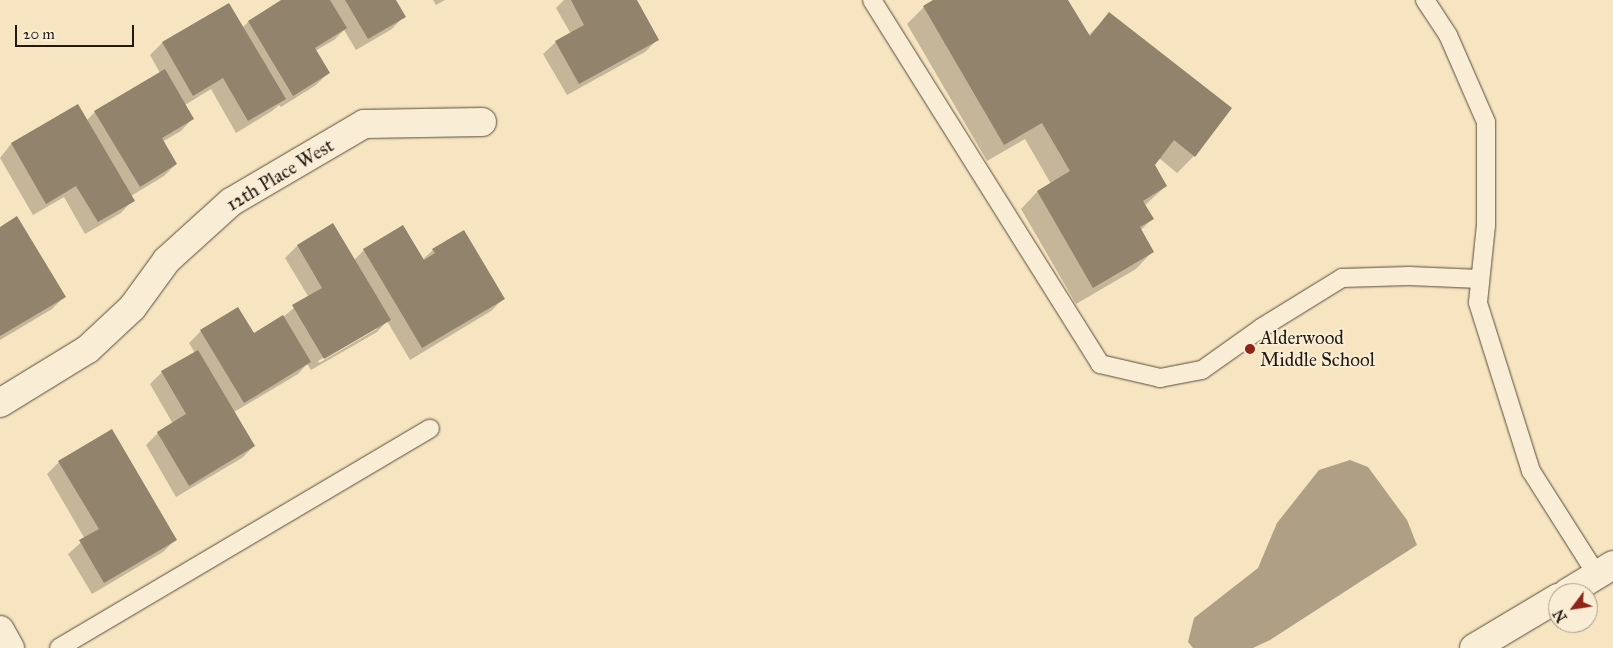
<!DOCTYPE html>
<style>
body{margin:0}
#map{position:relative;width:1613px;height:648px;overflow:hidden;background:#f7e4c0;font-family:"IM FELL Great Primer",serif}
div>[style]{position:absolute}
.water>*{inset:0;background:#af9f84}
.shadow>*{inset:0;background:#0003}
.building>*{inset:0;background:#91836c}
.roads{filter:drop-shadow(0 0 1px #574c3c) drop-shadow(0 0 1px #574c3c)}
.service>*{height:18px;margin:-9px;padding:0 9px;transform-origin:9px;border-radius:9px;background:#faedd6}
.minor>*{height:28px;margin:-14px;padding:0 14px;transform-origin:14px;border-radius:14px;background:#faedd6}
.tertiary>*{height:28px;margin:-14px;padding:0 14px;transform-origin:14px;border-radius:14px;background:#faedd6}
.dots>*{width:14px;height:14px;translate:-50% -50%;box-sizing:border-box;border:2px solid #faedd6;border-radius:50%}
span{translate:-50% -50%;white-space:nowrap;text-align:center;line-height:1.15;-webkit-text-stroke:4px #faedd6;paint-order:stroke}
.street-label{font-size:19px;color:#221910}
.poi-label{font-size:19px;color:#221910}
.left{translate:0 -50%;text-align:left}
.north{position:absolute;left:1548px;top:583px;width:50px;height:50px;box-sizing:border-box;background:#faedd6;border:1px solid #a49887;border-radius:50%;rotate:239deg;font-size:14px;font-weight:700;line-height:20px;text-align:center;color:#221910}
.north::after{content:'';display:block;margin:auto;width:18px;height:22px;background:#8f2418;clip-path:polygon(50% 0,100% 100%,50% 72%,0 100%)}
.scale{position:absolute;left:15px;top:25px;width:119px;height:22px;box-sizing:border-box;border:2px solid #221910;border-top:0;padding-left:6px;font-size:15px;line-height:18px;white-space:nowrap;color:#221910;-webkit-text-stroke:4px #faedd6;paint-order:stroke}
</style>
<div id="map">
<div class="water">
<div style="clip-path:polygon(1350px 460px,1368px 467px,1407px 520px,1417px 545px,1270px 640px,1253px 648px,1193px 648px,1188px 642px,1194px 618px,1258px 568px,1277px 523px,1319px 470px)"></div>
</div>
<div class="shadow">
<div style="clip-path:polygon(284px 0,394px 0,404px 16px,392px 29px,356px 50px,344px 30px,334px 40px,315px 51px,328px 73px,316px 85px,281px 107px,279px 105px,272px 111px,236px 133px,211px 89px,185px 105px,193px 118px,181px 131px,162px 142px,176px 164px,164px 176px,131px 196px,133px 200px,121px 213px,85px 234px,64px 197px,33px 215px,0 158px,11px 144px,77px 106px,86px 121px,95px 112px,160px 73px,150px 55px,162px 43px,228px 5px,242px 28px,248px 22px)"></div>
<div style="clip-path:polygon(433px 0,445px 0,436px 5px)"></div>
<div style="clip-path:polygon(564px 0,636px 0,658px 39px,645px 52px,567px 95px,543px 54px,556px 42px,571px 34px,556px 8px)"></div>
<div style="clip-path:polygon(936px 0,1067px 0,1088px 36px,1109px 14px,1194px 156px,1177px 173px,1159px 158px,1154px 165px,1166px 186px,1144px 206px,1152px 219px,1140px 231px,1152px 252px,1136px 269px,1076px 304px,1021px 209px,1037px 192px,1051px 184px,1025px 139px,987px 161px,907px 24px,924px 7px)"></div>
<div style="clip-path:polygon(evenodd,333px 225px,354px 260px,364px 250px,422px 260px,433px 250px,503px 299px,491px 311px,410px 360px,387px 321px,377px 332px,311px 370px,307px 364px,298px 374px,234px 412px,254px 446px,242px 458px,176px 497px,146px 445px,158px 433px,173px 424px,150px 384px,162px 372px,195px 353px,189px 343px,201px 331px,253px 335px,283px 317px,308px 296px,285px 258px,297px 246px,333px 225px,375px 327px,377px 329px,319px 363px,318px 361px,375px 327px)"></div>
<div style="clip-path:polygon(0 228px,64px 297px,52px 309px,0 340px)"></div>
<div style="clip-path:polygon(59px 462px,175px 540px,163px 552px,92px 594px,68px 554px,85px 539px,47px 474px)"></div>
</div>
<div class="building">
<div style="clip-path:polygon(281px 0,330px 0,347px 28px,315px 48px,330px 73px,293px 96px,248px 21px)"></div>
<div style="clip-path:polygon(345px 0,396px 0,406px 17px,368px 39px)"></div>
<div style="clip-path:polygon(571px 0,637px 0,659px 40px,579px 84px,555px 41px,584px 25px)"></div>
<div style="clip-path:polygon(933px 0,1068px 0,1090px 36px,1109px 12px,1232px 108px,1195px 157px,1174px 140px,1155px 165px,1167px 186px,1143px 201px,1154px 219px,1140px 227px,1154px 252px,1093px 288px,1037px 191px,1070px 171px,1042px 123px,1004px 145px,923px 6px)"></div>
<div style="clip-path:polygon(229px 3px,286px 99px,248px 121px,223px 78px,193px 96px,162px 42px)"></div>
<div style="clip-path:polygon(165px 69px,194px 119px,162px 138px,177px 164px,140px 187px,94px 111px)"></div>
<div style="clip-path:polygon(78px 104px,135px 201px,98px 222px,76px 186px,46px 204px,11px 143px)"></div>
<div style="clip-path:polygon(17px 216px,66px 297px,0 336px,0 227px)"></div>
<div style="clip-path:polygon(333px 223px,391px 320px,324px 359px,292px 305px,322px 288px,297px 245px)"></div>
<div style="clip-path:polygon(403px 225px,424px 260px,435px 253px,432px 249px,464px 230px,505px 299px,422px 348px,363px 249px)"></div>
<div style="clip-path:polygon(238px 307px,254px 333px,283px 315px,311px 362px,244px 403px,200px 330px)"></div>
<div style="clip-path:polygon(198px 350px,255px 446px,189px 486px,157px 432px,186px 414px,161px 371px)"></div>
<div style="clip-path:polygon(112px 429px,177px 540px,104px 583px,79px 540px,99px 529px,58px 461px)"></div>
</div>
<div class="roads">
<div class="service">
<div style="left:872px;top:0;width:430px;rotate:57.9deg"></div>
<div style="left:1100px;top:364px;width:62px;rotate:13.1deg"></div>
<div style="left:1160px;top:378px;width:43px;rotate:-10.8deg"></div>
<div style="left:1202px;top:370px;width:72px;rotate:-35.4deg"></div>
<div style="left:1261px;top:328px;width:95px;rotate:-31.7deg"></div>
<div style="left:1342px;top:278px;width:67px;rotate:-1.7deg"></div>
<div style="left:1409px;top:276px;width:71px;rotate:2.4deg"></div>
<div style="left:1425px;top:0;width:42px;rotate:56.7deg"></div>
<div style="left:1448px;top:35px;width:95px;rotate:66.4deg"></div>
<div style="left:1486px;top:122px;width:103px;rotate:90deg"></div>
<div style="left:1486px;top:225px;width:78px;rotate:95.9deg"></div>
<div style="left:1478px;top:303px;width:176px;rotate:72.5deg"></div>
<div style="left:1531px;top:471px;width:123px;rotate:57.6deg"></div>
<div style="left:59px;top:648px;width:431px;rotate:-30.6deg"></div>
</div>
<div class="minor">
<div style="left:0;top:403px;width:103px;rotate:-31.5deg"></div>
<div style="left:88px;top:349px;width:60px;rotate:-43deg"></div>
<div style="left:132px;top:308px;width:59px;rotate:-53.9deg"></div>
<div style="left:167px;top:260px;width:86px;rotate:-42.2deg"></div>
<div style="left:231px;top:202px;width:154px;rotate:-30.4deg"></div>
<div style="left:364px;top:124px;width:118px;rotate:-1deg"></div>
<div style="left:1567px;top:593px;width:54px;rotate:-31.3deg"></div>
<div style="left:1474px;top:648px;width:98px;rotate:-30.8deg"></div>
</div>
<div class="tertiary">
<div style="left:0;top:630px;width:21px;rotate:61deg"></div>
</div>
</div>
<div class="dots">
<div style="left:1250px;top:349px;background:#8f2418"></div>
</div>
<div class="street-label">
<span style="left:280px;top:175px;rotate:-31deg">12th Place West</span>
</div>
<div class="poi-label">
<span class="left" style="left:1260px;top:349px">Alderwood<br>Middle School</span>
</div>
<div class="north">N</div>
<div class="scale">20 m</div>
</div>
